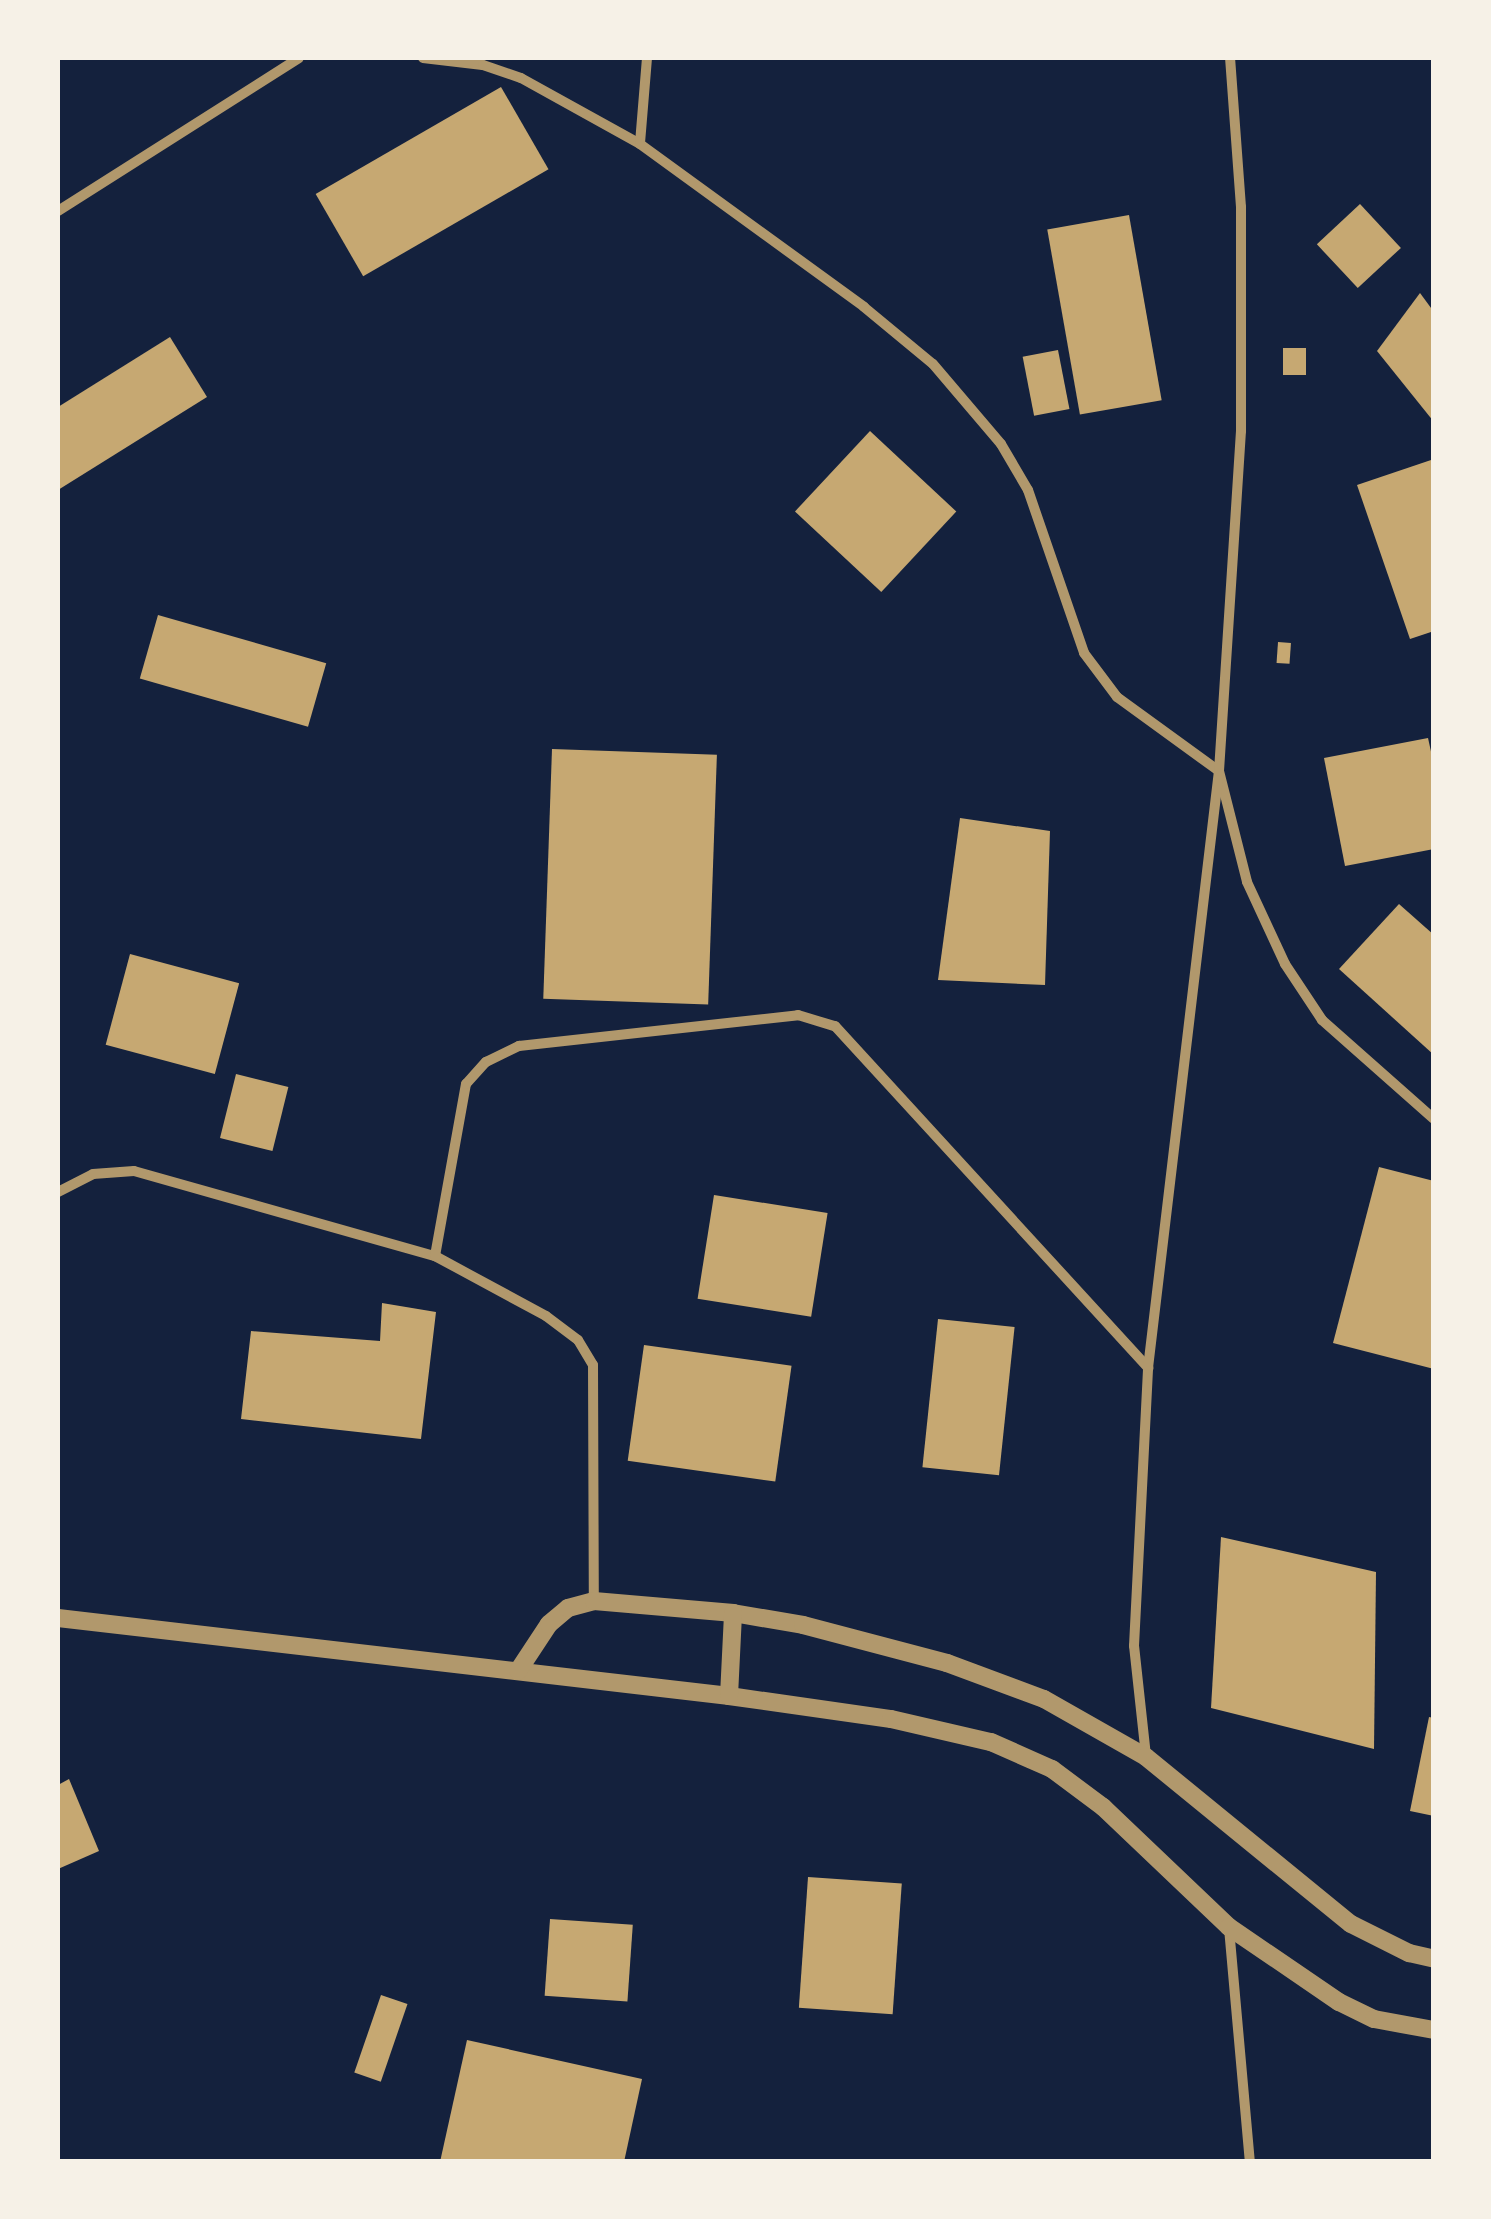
<!DOCTYPE html>
<style>
body{margin:0}
#map{position:relative;width:1491px;height:2219px;overflow:hidden;background:#14213d;font-family:"Source Sans 3",sans-serif}
div>[style]{position:absolute}
.building>*{inset:0;background:#c6a872;transform-origin:0 0}
.minor>*{height:10px;margin:-5px;padding:0 5px;transform-origin:5px;border-radius:5px;background:#b1986c}
.tertiary>*{height:18px;margin:-9px;padding:0 9px;transform-origin:9px;border-radius:9px;background:#b1986c}
span{translate:-50% -50%;white-space:nowrap;text-align:center;line-height:1.15;-webkit-text-stroke:10px #f6f1e7;paint-order:stroke}
.frame{position:absolute;inset:0;border:60px solid #f6f1e7;pointer-events:none}
</style>
<div id="map">
<div class="building">
<div style="left:501px;top:87px;width:95px;height:214px;rotate:60deg"></div>
<div style="left:1360px;top:204px;width:60px;height:59px;rotate:47deg"></div>
<div style="left:1129px;top:215px;width:188px;height:83px;rotate:80deg"></div>
<div style="clip-path:polygon(1420px 293px,1434px 312px,1434px 422px,1377px 351px)"></div>
<div style="clip-path:polygon(170px 337px,207px 397px,58px 490px,58px 407px)"></div>
<div style="left:1306px;top:348px;width:27px;height:23px;rotate:90deg"></div>
<div style="left:1058px;top:350px;width:60px;height:36px;rotate:79deg"></div>
<div style="left:870px;top:431px;width:118px;height:110px;rotate:43deg"></div>
<div style="clip-path:polygon(1434px 459px,1434px 631px,1410px 639px,1357px 485px)"></div>
<div style="left:158px;top:615px;width:175px;height:66px;rotate:16deg"></div>
<div style="left:1278px;top:642px;width:13px;height:21px;rotate:4deg"></div>
<div style="clip-path:polygon(1428px 738px,1434px 765px,1434px 849px,1345px 866px,1324px 758px)"></div>
<div style="left:552px;top:749px;width:165px;height:250px;rotate:2deg"></div>
<div style="clip-path:polygon(960px 818px,1050px 831px,1045px 985px,938px 980px)"></div>
<div style="clip-path:polygon(1399px 904px,1434px 935px,1434px 1055px,1339px 969px)"></div>
<div style="left:130px;top:954px;width:113px;height:94px;rotate:15deg"></div>
<div style="left:236px;top:1074px;width:54px;height:66px;rotate:14deg"></div>
<div style="clip-path:polygon(1379px 1167px,1434px 1181px,1434px 1369px,1333px 1343px)"></div>
<div style="left:714px;top:1195px;width:115px;height:105px;rotate:9deg"></div>
<div style="clip-path:polygon(382px 1303px,436px 1312px,421px 1439px,241px 1419px,251px 1331px,380px 1341px)"></div>
<div style="left:938px;top:1319px;width:77px;height:149px;rotate:6deg"></div>
<div style="left:644px;top:1345px;width:149px;height:117px;rotate:8deg"></div>
<div style="clip-path:polygon(1221px 1537px,1376px 1572px,1374px 1749px,1211px 1708px)"></div>
<div style="clip-path:polygon(1429px 1717px,1434px 1718px,1434px 1816px,1410px 1811px)"></div>
<div style="clip-path:polygon(69px 1779px,99px 1851px,58px 1869px,58px 1785px)"></div>
<div style="left:808px;top:1877px;width:94px;height:131px;rotate:4deg"></div>
<div style="left:550px;top:1919px;width:83px;height:77px;rotate:4deg"></div>
<div style="left:381px;top:1995px;width:28px;height:82px;rotate:19deg"></div>
<div style="clip-path:polygon(467px 2040px,642px 2079px,624px 2162px,440px 2162px)"></div>
</div>
<div class="minor">
<div style="left:423px;top:58px;width:60px;rotate:6.7deg"></div>
<div style="left:483px;top:65px;width:40px;rotate:18.9deg"></div>
<div style="left:521px;top:78px;width:136px;rotate:29deg"></div>
<div style="left:647px;top:58px;width:86px;rotate:94.7deg"></div>
<div style="left:640px;top:144px;width:277px;rotate:36deg"></div>
<div style="left:864px;top:307px;width:89px;rotate:39.6deg"></div>
<div style="left:933px;top:364px;width:105px;rotate:49.6deg"></div>
<div style="left:1001px;top:444px;width:53px;rotate:59.6deg"></div>
<div style="left:1028px;top:490px;width:172px;rotate:71deg"></div>
<div style="left:1084px;top:653px;width:55px;rotate:53.1deg"></div>
<div style="left:1117px;top:697px;width:126px;rotate:36deg"></div>
<div style="left:1219px;top:771px;width:114px;rotate:75.8deg"></div>
<div style="left:1247px;top:882px;width:90px;rotate:65.1deg"></div>
<div style="left:1285px;top:964px;width:67px;rotate:56.5deg"></div>
<div style="left:1322px;top:1020px;width:149px;rotate:41.5deg"></div>
<div style="left:58px;top:211px;width:285px;rotate:-32.4deg"></div>
<div style="left:58px;top:1192px;width:39px;rotate:-27deg"></div>
<div style="left:93px;top:1174px;width:41px;rotate:-4.2deg"></div>
<div style="left:134px;top:1171px;width:313px;rotate:15.8deg"></div>
<div style="left:435px;top:1256px;width:126px;rotate:28.4deg"></div>
<div style="left:546px;top:1316px;width:40px;rotate:37deg"></div>
<div style="left:578px;top:1340px;width:29px;rotate:59deg"></div>
<div style="left:593px;top:1365px;width:236px;rotate:89.8deg"></div>
<div style="left:435px;top:1256px;width:175px;rotate:-79.8deg"></div>
<div style="left:466px;top:1084px;width:30px;rotate:-48deg"></div>
<div style="left:486px;top:1062px;width:37px;rotate:-26deg"></div>
<div style="left:519px;top:1046px;width:281px;rotate:-6.3deg"></div>
<div style="left:798px;top:1015px;width:39px;rotate:17deg"></div>
<div style="left:835px;top:1026px;width:464px;rotate:47.5deg"></div>
<div style="left:1146px;top:1756px;width:111px;rotate:-96.2deg"></div>
<div style="left:1134px;top:1646px;width:278px;rotate:-87.1deg"></div>
<div style="left:1148px;top:1368px;width:601px;rotate:-83.22deg"></div>
<div style="left:1219px;top:771px;width:341px;rotate:-86.3deg"></div>
<div style="left:1241px;top:431px;width:224px;rotate:-90deg"></div>
<div style="left:1241px;top:207px;width:149px;rotate:-94.2deg"></div>
<div style="left:1229px;top:1928px;width:235px;rotate:84.9deg"></div>
</div>
<div class="tertiary">
<div style="left:58px;top:1618px;width:676px;rotate:6.63deg"></div>
<div style="left:729px;top:1696px;width:164px;rotate:8.1deg"></div>
<div style="left:891px;top:1719px;width:103px;rotate:13deg"></div>
<div style="left:991px;top:1742px;width:67px;rotate:23.9deg"></div>
<div style="left:1052px;top:1769px;width:64px;rotate:36.7deg"></div>
<div style="left:1103px;top:1807px;width:174px;rotate:43.6deg"></div>
<div style="left:1229px;top:1927px;width:133px;rotate:34.3deg"></div>
<div style="left:1339px;top:2002px;width:39px;rotate:26deg"></div>
<div style="left:1374px;top:2019px;width:61px;rotate:10.4deg"></div>
<div style="left:518px;top:1671px;width:56px;rotate:-56.6deg"></div>
<div style="left:549px;top:1624px;width:25px;rotate:-40deg"></div>
<div style="left:568px;top:1608px;width:27px;rotate:-15deg"></div>
<div style="left:594px;top:1601px;width:140px;rotate:4.9deg"></div>
<div style="left:733px;top:1613px;width:71px;rotate:9.7deg"></div>
<div style="left:803px;top:1625px;width:149px;rotate:14.8deg"></div>
<div style="left:947px;top:1663px;width:103px;rotate:20.4deg"></div>
<div style="left:1044px;top:1699px;width:117px;rotate:29.6deg"></div>
<div style="left:1146px;top:1757px;width:264px;rotate:39.2deg"></div>
<div style="left:1351px;top:1924px;width:65px;rotate:26.6deg"></div>
<div style="left:1409px;top:1953px;width:26px;rotate:13deg"></div>
<div style="left:729px;top:1696px;width:83px;rotate:-87.2deg"></div>
</div>
<div class="frame"></div>
</div>
